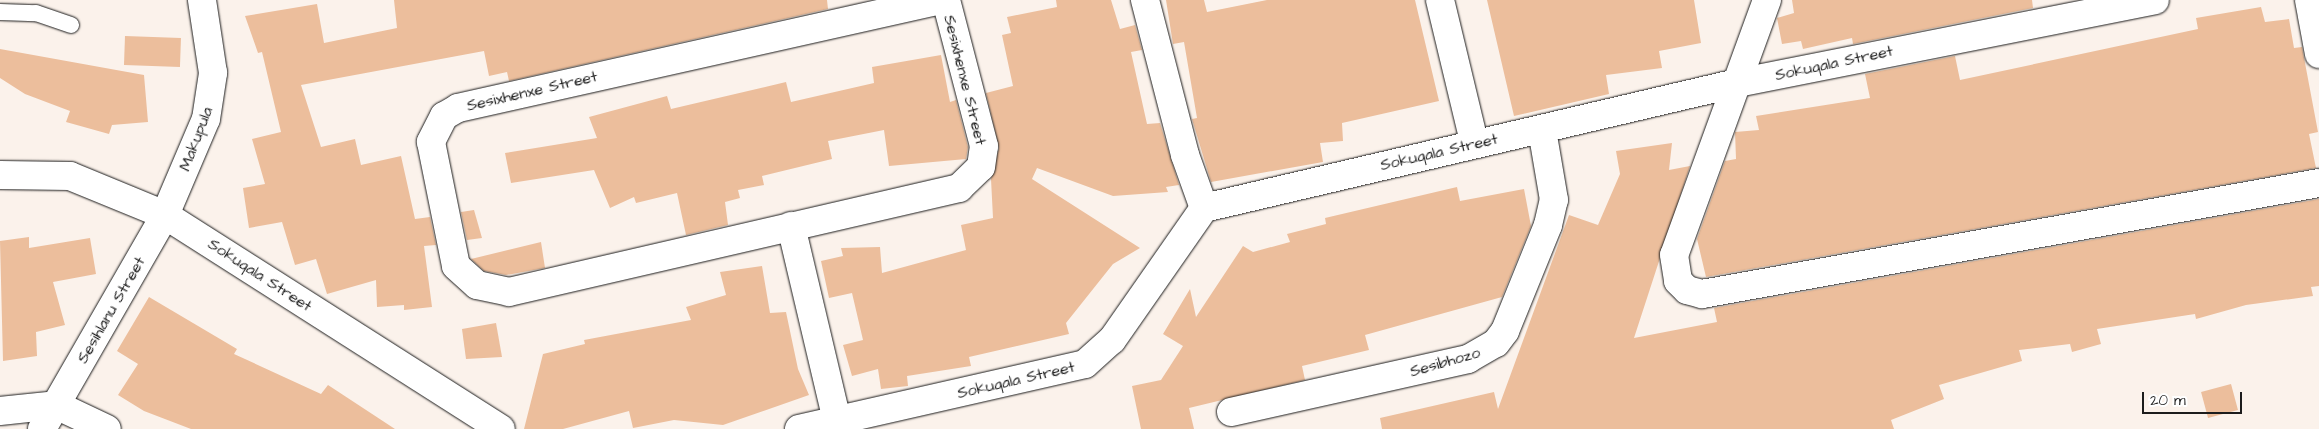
<!DOCTYPE html>
<style>
body{margin:0}
#map{position:relative;width:2319px;height:429px;overflow:hidden;background:#fbf2eb;font-family:"Architects Daughter",sans-serif}
div>[style]{position:absolute}
.building>*{inset:0;background:#ecbe9c;transform-origin:0 0}
.roads{filter:drop-shadow(0 0 1px #1c1c1c) drop-shadow(0 0 1px #1c1c1c)}
.lane>*{height:16px;margin:-8px;padding:0 8px;transform-origin:8px;border-radius:8px;background:#fff}
.street>*{height:28px;margin:-14px;padding:0 14px;transform-origin:14px;border-radius:14px;background:#fff}
span{translate:-50% -50%;white-space:nowrap;text-align:center;line-height:1.15;-webkit-text-stroke:5px #fff;paint-order:stroke}
.street-label{font-size:16px;color:#1c1c1c}
.scale{position:absolute;left:2142px;top:392px;width:100px;height:22px;box-sizing:border-box;border:2px solid #1c1c1c;border-top:0;padding-left:6px;font-size:15px;line-height:18px;white-space:nowrap;color:#1c1c1c;-webkit-text-stroke:4px #fff;paint-order:stroke}
</style>
<div id="map">
<div class="building">
<div style="clip-path:polygon(394px 0,827px 0,828px 9px,509px 81px,507px 72px,489px 76px,484px 51px,301px 85px,321px 147px,355px 139px,361px 165px,401px 156px,415px 219px,430px 217px,436px 245px,424px 246px,432px 307px,404px 310px,404px 305px,377px 307px,376px 280px,327px 294px,316px 259px,295px 265px,282px 222px,249px 228px,243px 188px,265px 184px,252px 139px,281px 132px,262px 52px,258px 53px,245px 16px,317px 4px,324px 43px,397px 28px)"></div>
<div style="clip-path:polygon(1056px 0,1111px 0,1120px 29px,1135px 25px,1142px 50px,1131px 52px,1147px 124px,1160px 123px,1179px 185px,1166px 187px,1168px 192px,1113px 196px,1037px 168px,1032px 179px,1140px 248px,1113px 264px,1066px 323px,1069px 334px,969px 357px,971px 366px,907px 376px,908px 386px,881px 389px,878px 369px,852px 376px,843px 345px,863px 340px,852px 293px,829px 298px,821px 261px,843px 256px,841px 248px,880px 247px,882px 273px,966px 250px,961px 225px,993px 218px,991px 179px,999px 148px,986px 93px,1013px 86px,1002px 35px,1011px 33px,1007px 17px,1057px 7px)"></div>
<div style="clip-path:polygon(1166px 0,1204px 0,1207px 12px,1267px 0,1415px 0,1439px 101px,1342px 123px,1343px 141px,1320px 143px,1323px 162px,1211px 182px,1192px 119px,1197px 118px,1184px 42px,1173px 44px)"></div>
<div style="clip-path:polygon(1487px 0,1694px 0,1701px 43px,1659px 51px,1662px 68px,1606px 75px,1609px 94px,1514px 116px)"></div>
<div style="clip-path:polygon(1792px 0,2032px 0,2033px 8px,1853px 44px,1852px 38px,1803px 49px,1801px 41px,1782px 44px,1777px 18px,1794px 13px)"></div>
<div style="clip-path:polygon(2261px 7px,2265px 22px,2289px 19px,2294px 48px,2302px 47px,2318px 132px,2309px 134px,2316px 168px,1706px 277px,1697px 239px,1725px 161px,1736px 159px,1735px 132px,1759px 130px,1756px 116px,1870px 98px,1865px 74px,1955px 56px,1960px 80px,2198px 29px,2196px 18px)"></div>
<div style="left:125px;top:36px;width:56px;height:29px;rotate:2deg"></div>
<div style="clip-path:polygon(0 49px,144px 75px,148px 122px,112px 125px,109px 134px,66px 122px,70px 111px,25px 94px,0 78px)"></div>
<div style="clip-path:polygon(941px 55px,950px 102px,956px 100px,968px 147px,966px 159px,889px 166px,884px 130px,828px 141px,832px 159px,762px 176px,764px 185px,738px 190px,740px 198px,725px 202px,728px 225px,686px 235px,677px 193px,636px 203px,634px 197px,610px 208px,594px 170px,511px 183px,505px 153px,597px 138px,589px 117px,667px 96px,671px 109px,786px 82px,791px 102px,874px 83px,872px 67px)"></div>
<div style="clip-path:polygon(1672px 143px,1669px 170px,1690px 166px,1634px 338px,1717px 322px,1714px 308px,2319px 199px,2319px 286px,2311px 287px,2313px 296px,2246px 305px,2196px 319px,2195px 314px,2097px 329px,2101px 344px,2072px 352px,2070px 344px,2019px 350px,2022px 361px,1939px 385px,1944px 399px,1891px 420px,1894px 429px,1382px 429px,1380px 418px,1494px 392px,1498px 409px,1569px 215px,1598px 225px,1620px 174px,1616px 151px)"></div>
<div style="clip-path:polygon(1457px 187px,1460px 201px,1524px 189px,1531px 226px,1502px 297px,1365px 335px,1369px 350px,1302px 366px,1305px 380px,1189px 408px,1194px 429px,1141px 429px,1132px 386px,1161px 380px,1183px 346px,1163px 334px,1190px 289px,1196px 317px,1243px 246px,1253px 252px,1290px 242px,1287px 234px,1326px 224px,1325px 218px)"></div>
<div style="clip-path:polygon(474px 210px,482px 238px,467px 240px,461px 212px)"></div>
<div style="clip-path:polygon(29px 237px,29px 248px,90px 238px,96px 274px,53px 282px,65px 325px,36px 332px,37px 356px,3px 361px,0 241px)"></div>
<div style="clip-path:polygon(541px 242px,545px 268px,506px 275px,484px 271px,471px 259px)"></div>
<div style="clip-path:polygon(762px 266px,770px 313px,786px 312px,798px 369px,809px 395px,723px 425px,674px 420px,633px 428px,629px 411px,563px 429px,524px 429px,543px 354px,585px 344px,584px 340px,691px 320px,686px 307px,726px 295px,720px 272px)"></div>
<div style="clip-path:polygon(149px 297px,237px 349px,234px 354px,321px 394px,328px 385px,395px 429px,191px 429px,144px 411px,118px 395px,138px 364px,117px 351px)"></div>
<div style="clip-path:polygon(496px 323px,502px 357px,466px 359px,462px 329px)"></div>
<div style="left:2231px;top:384px;width:27px;height:31px;rotate:75deg"></div>
</div>
<div class="roads">
<div class="lane">
<div style="left:0;top:12px;width:36px;rotate:2deg"></div>
<div style="left:36px;top:13px;width:37px;rotate:19deg"></div>
</div>
<div class="street">
<div style="left:941px;top:0;width:495px;rotate:167.4deg"></div>
<div style="left:458px;top:108px;width:16px;rotate:150deg"></div>
<div style="left:444px;top:116px;width:29px;rotate:117deg"></div>
<div style="left:431px;top:142px;width:126px;rotate:78.6deg"></div>
<div style="left:456px;top:266px;width:28px;rotate:42deg"></div>
<div style="left:477px;top:285px;width:33px;rotate:12deg"></div>
<div style="left:509px;top:292px;width:462px;rotate:-13deg"></div>
<div style="left:959px;top:188px;width:30px;rotate:-44deg"></div>
<div style="left:981px;top:167px;width:21px;rotate:-82deg"></div>
<div style="left:984px;top:146px;width:151px;rotate:-104.6deg"></div>
<div style="left:1145px;top:0;width:160px;rotate:75.5deg"></div>
<div style="left:1185px;top:155px;width:56px;rotate:70.3deg"></div>
<div style="left:1440px;top:0;width:146px;rotate:76.5deg"></div>
<div style="left:1767px;top:0;width:271px;rotate:110deg"></div>
<div style="left:1674px;top:255px;width:26px;rotate:81deg"></div>
<div style="left:1678px;top:281px;width:13px;rotate:45deg"></div>
<div style="left:1687px;top:290px;width:16px;rotate:15deg"></div>
<div style="left:1702px;top:294px;width:627px;rotate:-10.2deg"></div>
<div style="left:2309px;top:0;width:55px;rotate:79.5deg"></div>
<div style="left:0;top:175px;width:70px;rotate:0.8deg"></div>
<div style="left:70px;top:176px;width:103px;rotate:22.3deg"></div>
<div style="left:165px;top:215px;width:398px;rotate:32.5deg"></div>
<div style="left:791px;top:226px;width:199px;rotate:76.7deg"></div>
<div style="left:0;top:411px;width:56px;rotate:-6.1deg"></div>
<div style="left:56px;top:405px;width:56px;rotate:25.2deg"></div>
<div style="left:1231px;top:412px;width:243px;rotate:-12.6deg"></div>
<div style="left:1468px;top:359px;width:32px;rotate:-30deg"></div>
<div style="left:1496px;top:343px;width:15px;rotate:-53deg"></div>
<div style="left:1505px;top:331px;width:114px;rotate:-67.9deg"></div>
<div style="left:1548px;top:225px;width:26px;rotate:-77deg"></div>
<div style="left:1554px;top:200px;width:71px;rotate:-99.7deg"></div>
<div style="left:42px;top:429px;width:247px;rotate:-60.1deg"></div>
<div style="left:165px;top:215px;width:104px;rotate:-66.9deg"></div>
<div style="left:206px;top:119px;width:47px;rotate:-81.3deg"></div>
<div style="left:213px;top:73px;width:74px;rotate:-98.6deg"></div>
<div style="left:799px;top:429px;width:293px;rotate:-12.8deg"></div>
<div style="left:1085px;top:364px;width:36px;rotate:-42deg"></div>
<div style="left:1112px;top:340px;width:161px;rotate:-55.1deg"></div>
<div style="left:1204px;top:208px;width:547px;rotate:-13.2deg"></div>
<div style="left:1737px;top:83px;width:426px;rotate:-11.2deg"></div>
</div>
</div>
<div class="street-label">
<span style="left:1834px;top:63px;rotate:-12deg">Sokuqala Street</span>
<span style="left:965px;top:80px;rotate:76deg">Sesixhenxe Street</span>
<span style="left:532px;top:91px;rotate:-13deg">Sesixhenxe Street</span>
<span style="left:196px;top:139px;rotate:-69deg">Makupula</span>
<span style="left:1439px;top:152px;rotate:-13deg">Sokuqala Street</span>
<span style="left:260px;top:275px;rotate:33deg">Sokuqala Street</span>
<span style="left:111px;top:310px;rotate:-60deg">Sesihlanu Street</span>
<span style="left:1445px;top:362px;rotate:-16deg">Sesibhozo</span>
<span style="left:1016px;top:380px;rotate:-13deg">Sokuqala Street</span>
</div>
<div class="scale">20 m</div>
</div>
